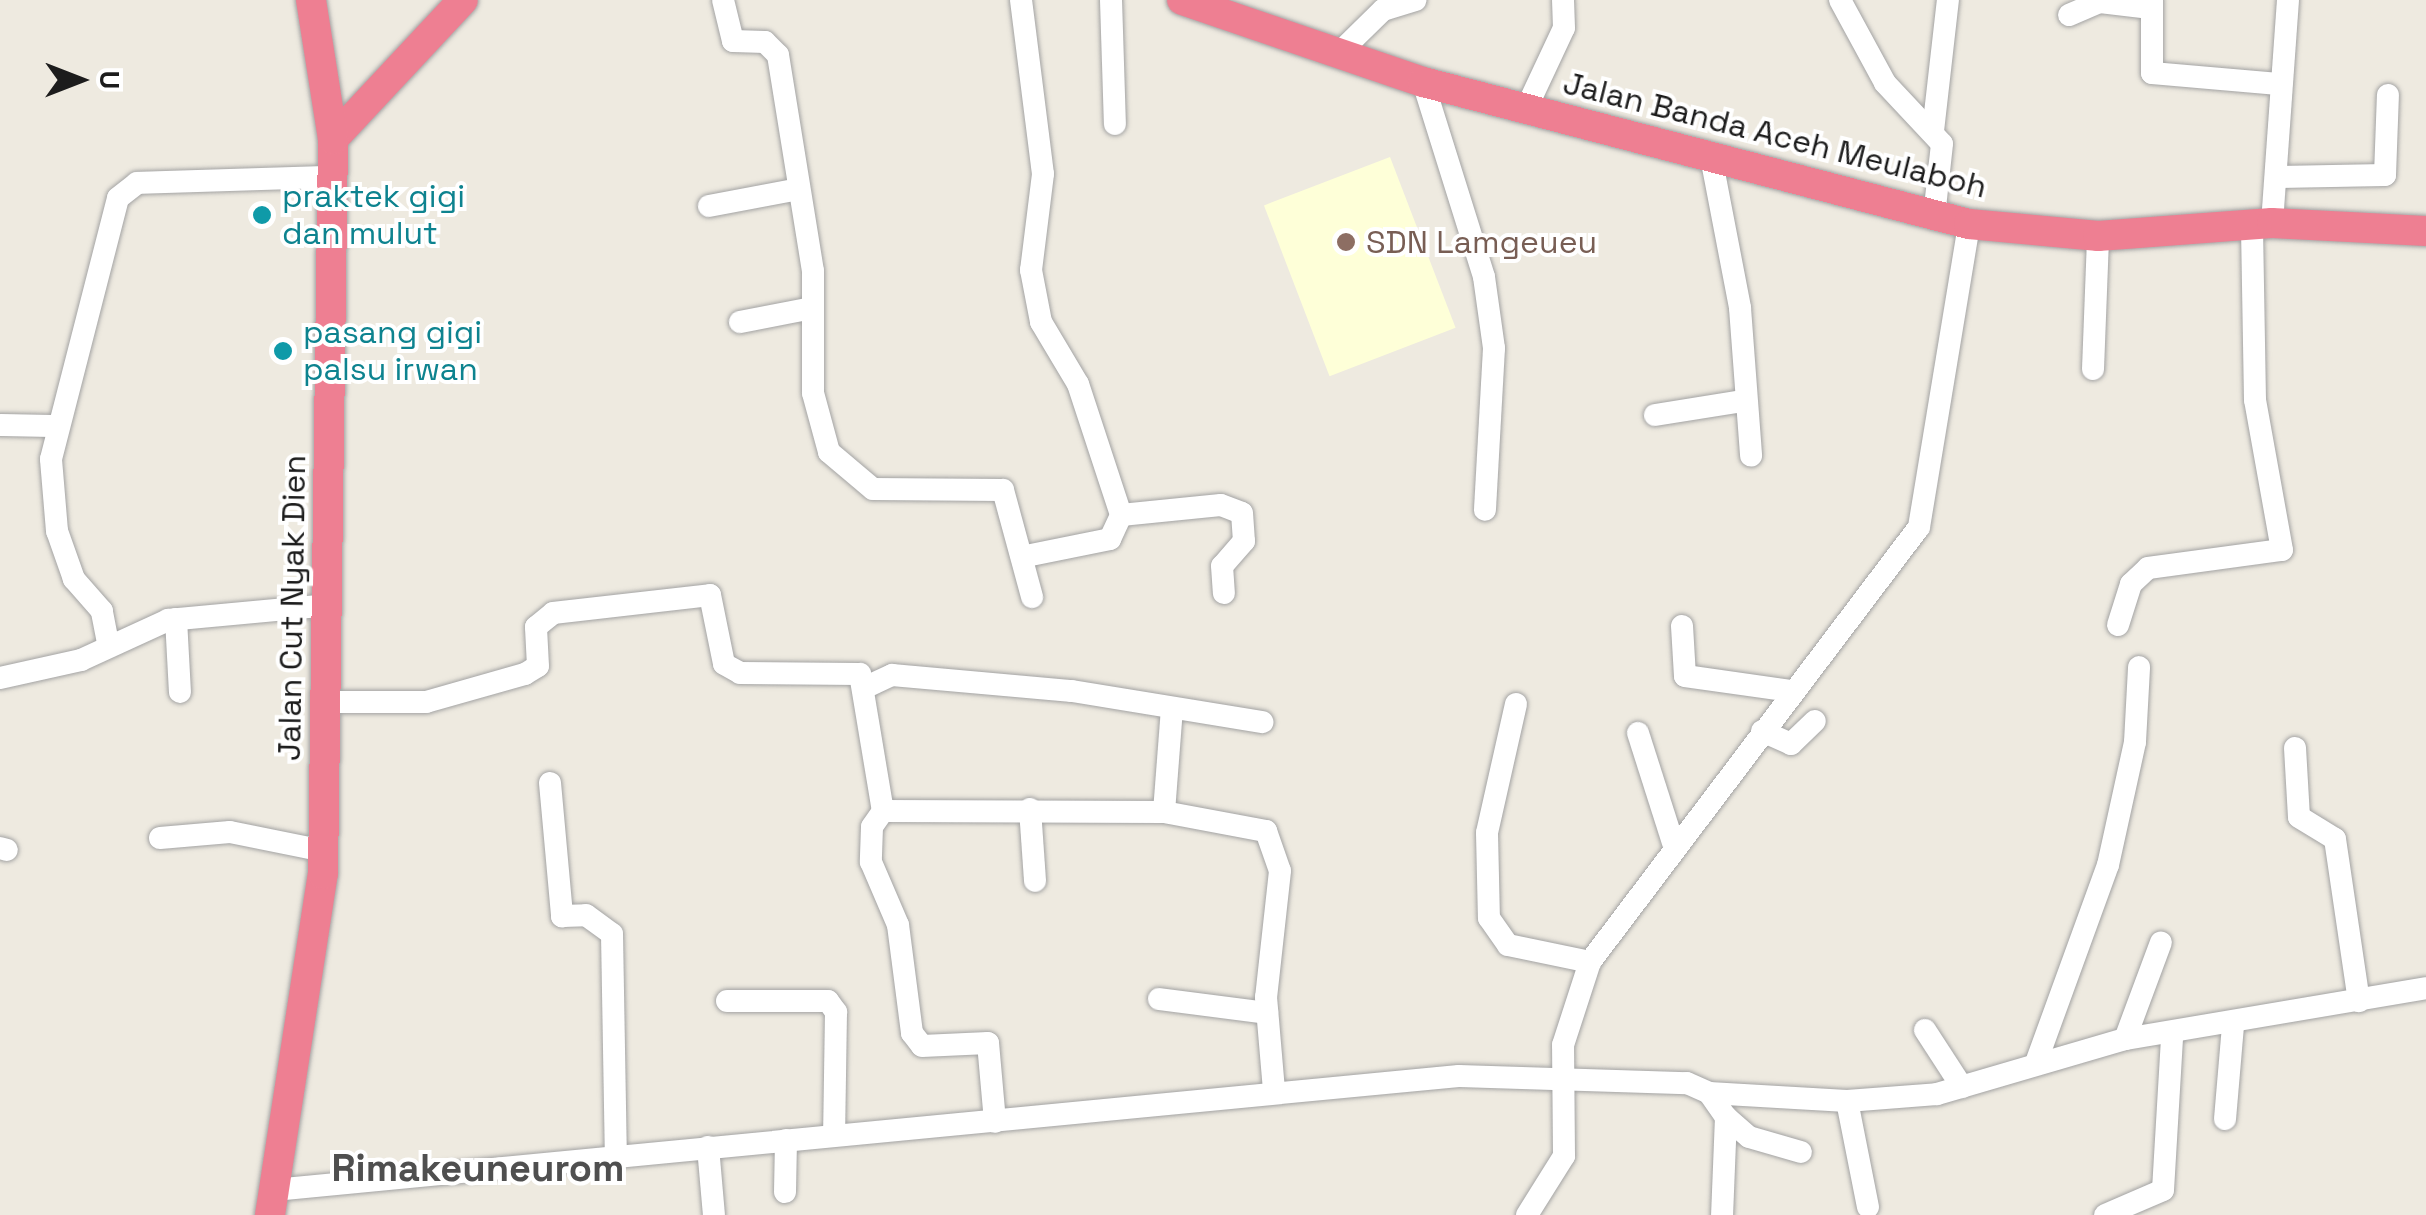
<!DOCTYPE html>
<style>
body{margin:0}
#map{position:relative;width:2426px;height:1215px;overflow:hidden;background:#eeeae0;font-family:"Space Grotesk",sans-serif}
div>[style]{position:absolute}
.education>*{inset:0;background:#feffd8;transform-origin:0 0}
.roads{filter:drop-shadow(0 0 2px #a3a3a3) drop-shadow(0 0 2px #a3a3a3)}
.minor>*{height:22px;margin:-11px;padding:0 11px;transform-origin:11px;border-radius:11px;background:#fff}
.highway>*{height:30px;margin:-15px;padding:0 15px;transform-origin:15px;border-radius:15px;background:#ee7f92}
.dots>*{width:28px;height:28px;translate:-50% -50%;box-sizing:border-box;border:5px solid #fff;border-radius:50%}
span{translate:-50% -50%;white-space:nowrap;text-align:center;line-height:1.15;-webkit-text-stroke:8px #fff;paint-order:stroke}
.street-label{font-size:32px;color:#1c1c1c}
.culture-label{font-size:32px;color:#0d838f}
.left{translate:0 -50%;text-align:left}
.education-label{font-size:32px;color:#785e54}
.quarter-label{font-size:38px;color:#4f4f4f;font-weight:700}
.north{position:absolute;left:30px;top:30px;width:100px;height:100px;-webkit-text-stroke:8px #fff;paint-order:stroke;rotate:90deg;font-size:28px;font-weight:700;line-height:40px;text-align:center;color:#1c1c1c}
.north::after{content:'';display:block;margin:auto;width:35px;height:45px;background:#1c1c1c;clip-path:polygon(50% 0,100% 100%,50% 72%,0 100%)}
</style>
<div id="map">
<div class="education">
<div style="left:1390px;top:157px;width:183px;height:135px;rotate:69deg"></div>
</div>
<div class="roads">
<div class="minor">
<div style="left:723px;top:0;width:42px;rotate:76.3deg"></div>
<div style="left:733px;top:41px;width:32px;rotate:2deg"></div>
<div style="left:765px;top:42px;width:18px;rotate:45deg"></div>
<div style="left:778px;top:55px;width:219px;rotate:80.8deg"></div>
<div style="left:813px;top:271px;width:122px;rotate:90deg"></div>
<div style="left:813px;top:393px;width:61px;rotate:74.8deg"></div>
<div style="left:829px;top:452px;width:57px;rotate:40.1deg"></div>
<div style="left:873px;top:489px;width:130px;rotate:0.4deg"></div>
<div style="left:1003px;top:490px;width:111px;rotate:74.8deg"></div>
<div style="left:1021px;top:0;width:175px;rotate:82.8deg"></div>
<div style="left:1043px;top:174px;width:97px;rotate:97.1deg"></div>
<div style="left:1031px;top:270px;width:53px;rotate:79.1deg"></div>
<div style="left:1041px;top:322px;width:72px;rotate:59.2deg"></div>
<div style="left:1078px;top:384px;width:138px;rotate:71.8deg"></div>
<div style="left:1121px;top:515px;width:100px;rotate:-5.7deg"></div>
<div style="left:1221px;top:505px;width:22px;rotate:21deg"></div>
<div style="left:1242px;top:513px;width:28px;rotate:86deg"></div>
<div style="left:1244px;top:541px;width:33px;rotate:131deg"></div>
<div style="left:1222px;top:566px;width:27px;rotate:86deg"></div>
<div style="left:1111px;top:0;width:124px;rotate:88.2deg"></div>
<div style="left:1840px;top:0;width:94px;rotate:61.5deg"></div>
<div style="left:1885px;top:83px;width:83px;rotate:46.9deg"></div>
<div style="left:1942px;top:144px;width:73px;rotate:96.3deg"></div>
<div style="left:2152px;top:0;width:73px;rotate:90deg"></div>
<div style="left:2152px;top:73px;width:127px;rotate:5deg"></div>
<div style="left:2069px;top:15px;width:34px;rotate:-23deg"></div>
<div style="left:2100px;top:2px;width:51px;rotate:6.7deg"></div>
<div style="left:1338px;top:54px;width:63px;rotate:-44.4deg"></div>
<div style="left:1383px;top:10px;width:34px;rotate:-17deg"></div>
<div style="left:1423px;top:82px;width:204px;rotate:72.6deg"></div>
<div style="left:1484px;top:277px;width:72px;rotate:82deg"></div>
<div style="left:1494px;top:348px;width:162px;rotate:93.2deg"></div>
<div style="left:1526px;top:109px;width:89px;rotate:-64.9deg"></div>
<div style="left:1564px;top:28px;width:28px;rotate:-92deg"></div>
<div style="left:1933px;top:131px;width:132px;rotate:-83.5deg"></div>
<div style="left:1712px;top:162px;width:149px;rotate:79.1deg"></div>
<div style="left:1740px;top:308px;width:148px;rotate:85.7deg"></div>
<div style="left:2279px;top:177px;width:106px;rotate:-1.1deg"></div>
<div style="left:2385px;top:175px;width:80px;rotate:-87.9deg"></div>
<div style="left:709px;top:206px;width:86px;rotate:-10.7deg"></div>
<div style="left:2272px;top:223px;width:224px;rotate:-85.9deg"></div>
<div style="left:740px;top:322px;width:73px;rotate:-11deg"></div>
<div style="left:2093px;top:369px;width:133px;rotate:-87.8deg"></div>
<div style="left:1655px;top:415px;width:88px;rotate:-9.1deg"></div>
<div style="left:0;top:425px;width:54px;rotate:1.1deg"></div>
<div style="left:1026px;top:556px;width:86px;rotate:-11.4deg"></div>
<div style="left:1110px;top:539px;width:26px;rotate:-65deg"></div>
<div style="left:176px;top:619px;width:73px;rotate:86.9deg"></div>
<div style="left:2118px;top:625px;width:43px;rotate:-72.4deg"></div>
<div style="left:2131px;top:584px;width:23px;rotate:-43deg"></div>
<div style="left:2148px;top:568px;width:135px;rotate:-7.7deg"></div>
<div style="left:2282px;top:550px;width:152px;rotate:-100.2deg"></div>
<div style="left:2255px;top:400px;width:176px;rotate:-91deg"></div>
<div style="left:1682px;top:626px;width:50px;rotate:86.6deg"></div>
<div style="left:1685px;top:676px;width:108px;rotate:8deg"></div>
<div style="left:108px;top:643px;width:33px;rotate:-101deg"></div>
<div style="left:102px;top:611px;width:43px;rotate:-131.2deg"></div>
<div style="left:74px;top:579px;width:51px;rotate:-109.5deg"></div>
<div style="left:57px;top:531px;width:72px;rotate:-94.8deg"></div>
<div style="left:51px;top:459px;width:269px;rotate:-75.6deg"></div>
<div style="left:118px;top:198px;width:24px;rotate:-38deg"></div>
<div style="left:137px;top:183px;width:193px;rotate:-1.8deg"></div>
<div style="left:0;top:678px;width:83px;rotate:-12.5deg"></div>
<div style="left:81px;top:660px;width:96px;rotate:-24.7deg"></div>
<div style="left:168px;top:620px;width:162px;rotate:-5.3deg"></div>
<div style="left:864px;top:688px;width:31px;rotate:-25deg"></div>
<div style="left:892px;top:675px;width:181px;rotate:5.1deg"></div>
<div style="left:1072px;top:691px;width:193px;rotate:9.3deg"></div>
<div style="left:328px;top:702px;width:98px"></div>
<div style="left:426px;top:702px;width:103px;rotate:-15.8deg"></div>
<div style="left:525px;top:674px;width:15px;rotate:-32deg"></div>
<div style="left:538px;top:666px;width:39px;rotate:-93deg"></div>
<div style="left:536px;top:627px;width:22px;rotate:-39deg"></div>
<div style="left:553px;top:613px;width:158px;rotate:-6.5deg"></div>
<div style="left:710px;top:595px;width:70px;rotate:78.5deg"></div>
<div style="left:724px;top:664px;width:18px;rotate:29deg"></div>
<div style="left:740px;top:673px;width:120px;rotate:0.5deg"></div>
<div style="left:860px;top:674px;width:139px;rotate:80.5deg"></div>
<div style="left:883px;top:811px;width:281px;rotate:0.2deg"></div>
<div style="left:1164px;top:812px;width:104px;rotate:10.6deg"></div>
<div style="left:1266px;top:831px;width:42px;rotate:70.7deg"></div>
<div style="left:1280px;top:871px;width:127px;rotate:96.3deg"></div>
<div style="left:1266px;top:997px;width:94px;rotate:85.1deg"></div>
<div style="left:1516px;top:704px;width:132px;rotate:102.7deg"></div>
<div style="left:1487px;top:833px;width:85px;rotate:88.7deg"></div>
<div style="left:1489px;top:918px;width:33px;rotate:55deg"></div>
<div style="left:1508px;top:945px;width:84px;rotate:11.7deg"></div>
<div style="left:1762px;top:731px;width:32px;rotate:24deg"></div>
<div style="left:1791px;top:744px;width:33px;rotate:-44deg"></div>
<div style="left:1638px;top:733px;width:115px;rotate:72.3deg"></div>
<div style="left:2295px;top:748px;width:69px;rotate:86.7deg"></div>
<div style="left:2299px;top:817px;width:42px;rotate:31.4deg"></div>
<div style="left:2335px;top:839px;width:164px;rotate:81.6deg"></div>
<div style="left:550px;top:783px;width:134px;rotate:84.8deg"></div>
<div style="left:562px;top:916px;width:24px;rotate:-2deg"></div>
<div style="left:586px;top:915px;width:32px;rotate:36deg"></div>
<div style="left:612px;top:934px;width:222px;rotate:89deg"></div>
<div style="left:1030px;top:809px;width:72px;rotate:86deg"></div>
<div style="left:883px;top:811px;width:19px;rotate:125deg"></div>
<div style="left:872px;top:827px;width:35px;rotate:92deg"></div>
<div style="left:871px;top:862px;width:69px;rotate:66.8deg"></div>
<div style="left:898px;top:925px;width:109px;rotate:82.6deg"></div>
<div style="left:912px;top:1033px;width:16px;rotate:52deg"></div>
<div style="left:922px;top:1046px;width:66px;rotate:-2.6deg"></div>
<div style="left:988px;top:1043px;width:79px;rotate:84.9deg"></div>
<div style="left:1164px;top:812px;width:104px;rotate:-85.6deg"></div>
<div style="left:160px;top:838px;width:70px;rotate:-4.9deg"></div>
<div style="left:230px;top:832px;width:96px;rotate:11.4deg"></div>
<div style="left:0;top:848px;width:7px;rotate:16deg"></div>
<div style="left:1159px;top:999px;width:109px;rotate:7.4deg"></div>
<div style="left:727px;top:1001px;width:101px"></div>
<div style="left:828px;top:1001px;width:14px;rotate:54deg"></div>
<div style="left:836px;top:1012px;width:123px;rotate:90.9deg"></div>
<div style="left:1925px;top:1030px;width:68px;rotate:57deg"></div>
<div style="left:2125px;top:1039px;width:103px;rotate:-69.6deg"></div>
<div style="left:2037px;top:1060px;width:208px;rotate:-70deg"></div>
<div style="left:2108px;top:865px;width:126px;rotate:-77.6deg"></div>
<div style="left:2135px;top:742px;width:75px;rotate:-86.9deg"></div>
<div style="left:1709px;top:1093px;width:138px;rotate:3.3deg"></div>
<div style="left:1847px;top:1101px;width:90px;rotate:-4.4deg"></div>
<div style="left:1937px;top:1094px;width:196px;rotate:-16.3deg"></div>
<div style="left:2125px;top:1039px;width:305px;rotate:-9.6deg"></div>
<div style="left:1847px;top:1101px;width:108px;rotate:78.8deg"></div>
<div style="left:1726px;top:1117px;width:30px;rotate:41deg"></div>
<div style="left:1749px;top:1137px;width:54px;rotate:16.1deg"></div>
<div style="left:2225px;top:1119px;width:94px;rotate:-85.1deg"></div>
<div style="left:708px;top:1147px;width:68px;rotate:85deg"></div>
<div style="left:274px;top:1190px;width:1190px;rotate:-5.5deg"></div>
<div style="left:1459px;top:1076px;width:228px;rotate:1.8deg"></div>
<div style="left:1687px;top:1083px;width:24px;rotate:24deg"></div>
<div style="left:1709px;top:1093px;width:29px;rotate:55deg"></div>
<div style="left:1726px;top:1117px;width:98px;rotate:92.3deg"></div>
<div style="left:785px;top:1192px;width:52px;rotate:-88.9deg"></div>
<div style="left:1527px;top:1215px;width:70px;rotate:-57.9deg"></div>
<div style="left:1564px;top:1156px;width:111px;rotate:-90.5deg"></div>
<div style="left:1563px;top:1045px;width:87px;rotate:-72deg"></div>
<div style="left:1590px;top:962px;width:545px;rotate:-52.9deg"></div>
<div style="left:1919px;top:527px;width:307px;rotate:-80.6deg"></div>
<div style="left:2105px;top:1215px;width:63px;rotate:-23.3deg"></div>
<div style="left:2163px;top:1190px;width:153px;rotate:-86.6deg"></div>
</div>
<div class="highway">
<div style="left:1182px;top:0;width:255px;rotate:18.8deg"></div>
<div style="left:1423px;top:82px;width:564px;rotate:14.58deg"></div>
<div style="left:1969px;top:224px;width:130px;rotate:5.3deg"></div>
<div style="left:2098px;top:236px;width:174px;rotate:-4.3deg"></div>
<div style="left:2272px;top:223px;width:154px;rotate:3deg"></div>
<div style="left:333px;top:139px;width:190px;rotate:-46.9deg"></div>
<div style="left:270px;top:1215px;width:345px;rotate:-81.2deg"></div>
<div style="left:323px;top:874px;width:735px;rotate:-89.22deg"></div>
<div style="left:333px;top:139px;width:141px;rotate:-99deg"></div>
</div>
</div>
<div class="dots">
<div style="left:262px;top:215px;background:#0f9aa8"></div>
<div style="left:1346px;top:242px;background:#8d6e63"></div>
<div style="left:283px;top:351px;background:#0f9aa8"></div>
</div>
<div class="street-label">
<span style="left:1775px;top:135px;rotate:14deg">Jalan Banda Aceh Meulaboh</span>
<span style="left:292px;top:608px;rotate:-89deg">Jalan Cut Nyak Dien</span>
</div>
<div class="culture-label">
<span class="left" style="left:282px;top:215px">praktek gigi<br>dan mulut</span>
<span class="left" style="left:303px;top:351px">pasang gigi<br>palsu irwan</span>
</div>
<div class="education-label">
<span class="left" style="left:1366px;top:242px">SDN Lamgeueu</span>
</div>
<div class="quarter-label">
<span style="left:478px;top:1169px">Rimakeuneurom</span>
</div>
<div class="north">U</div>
</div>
